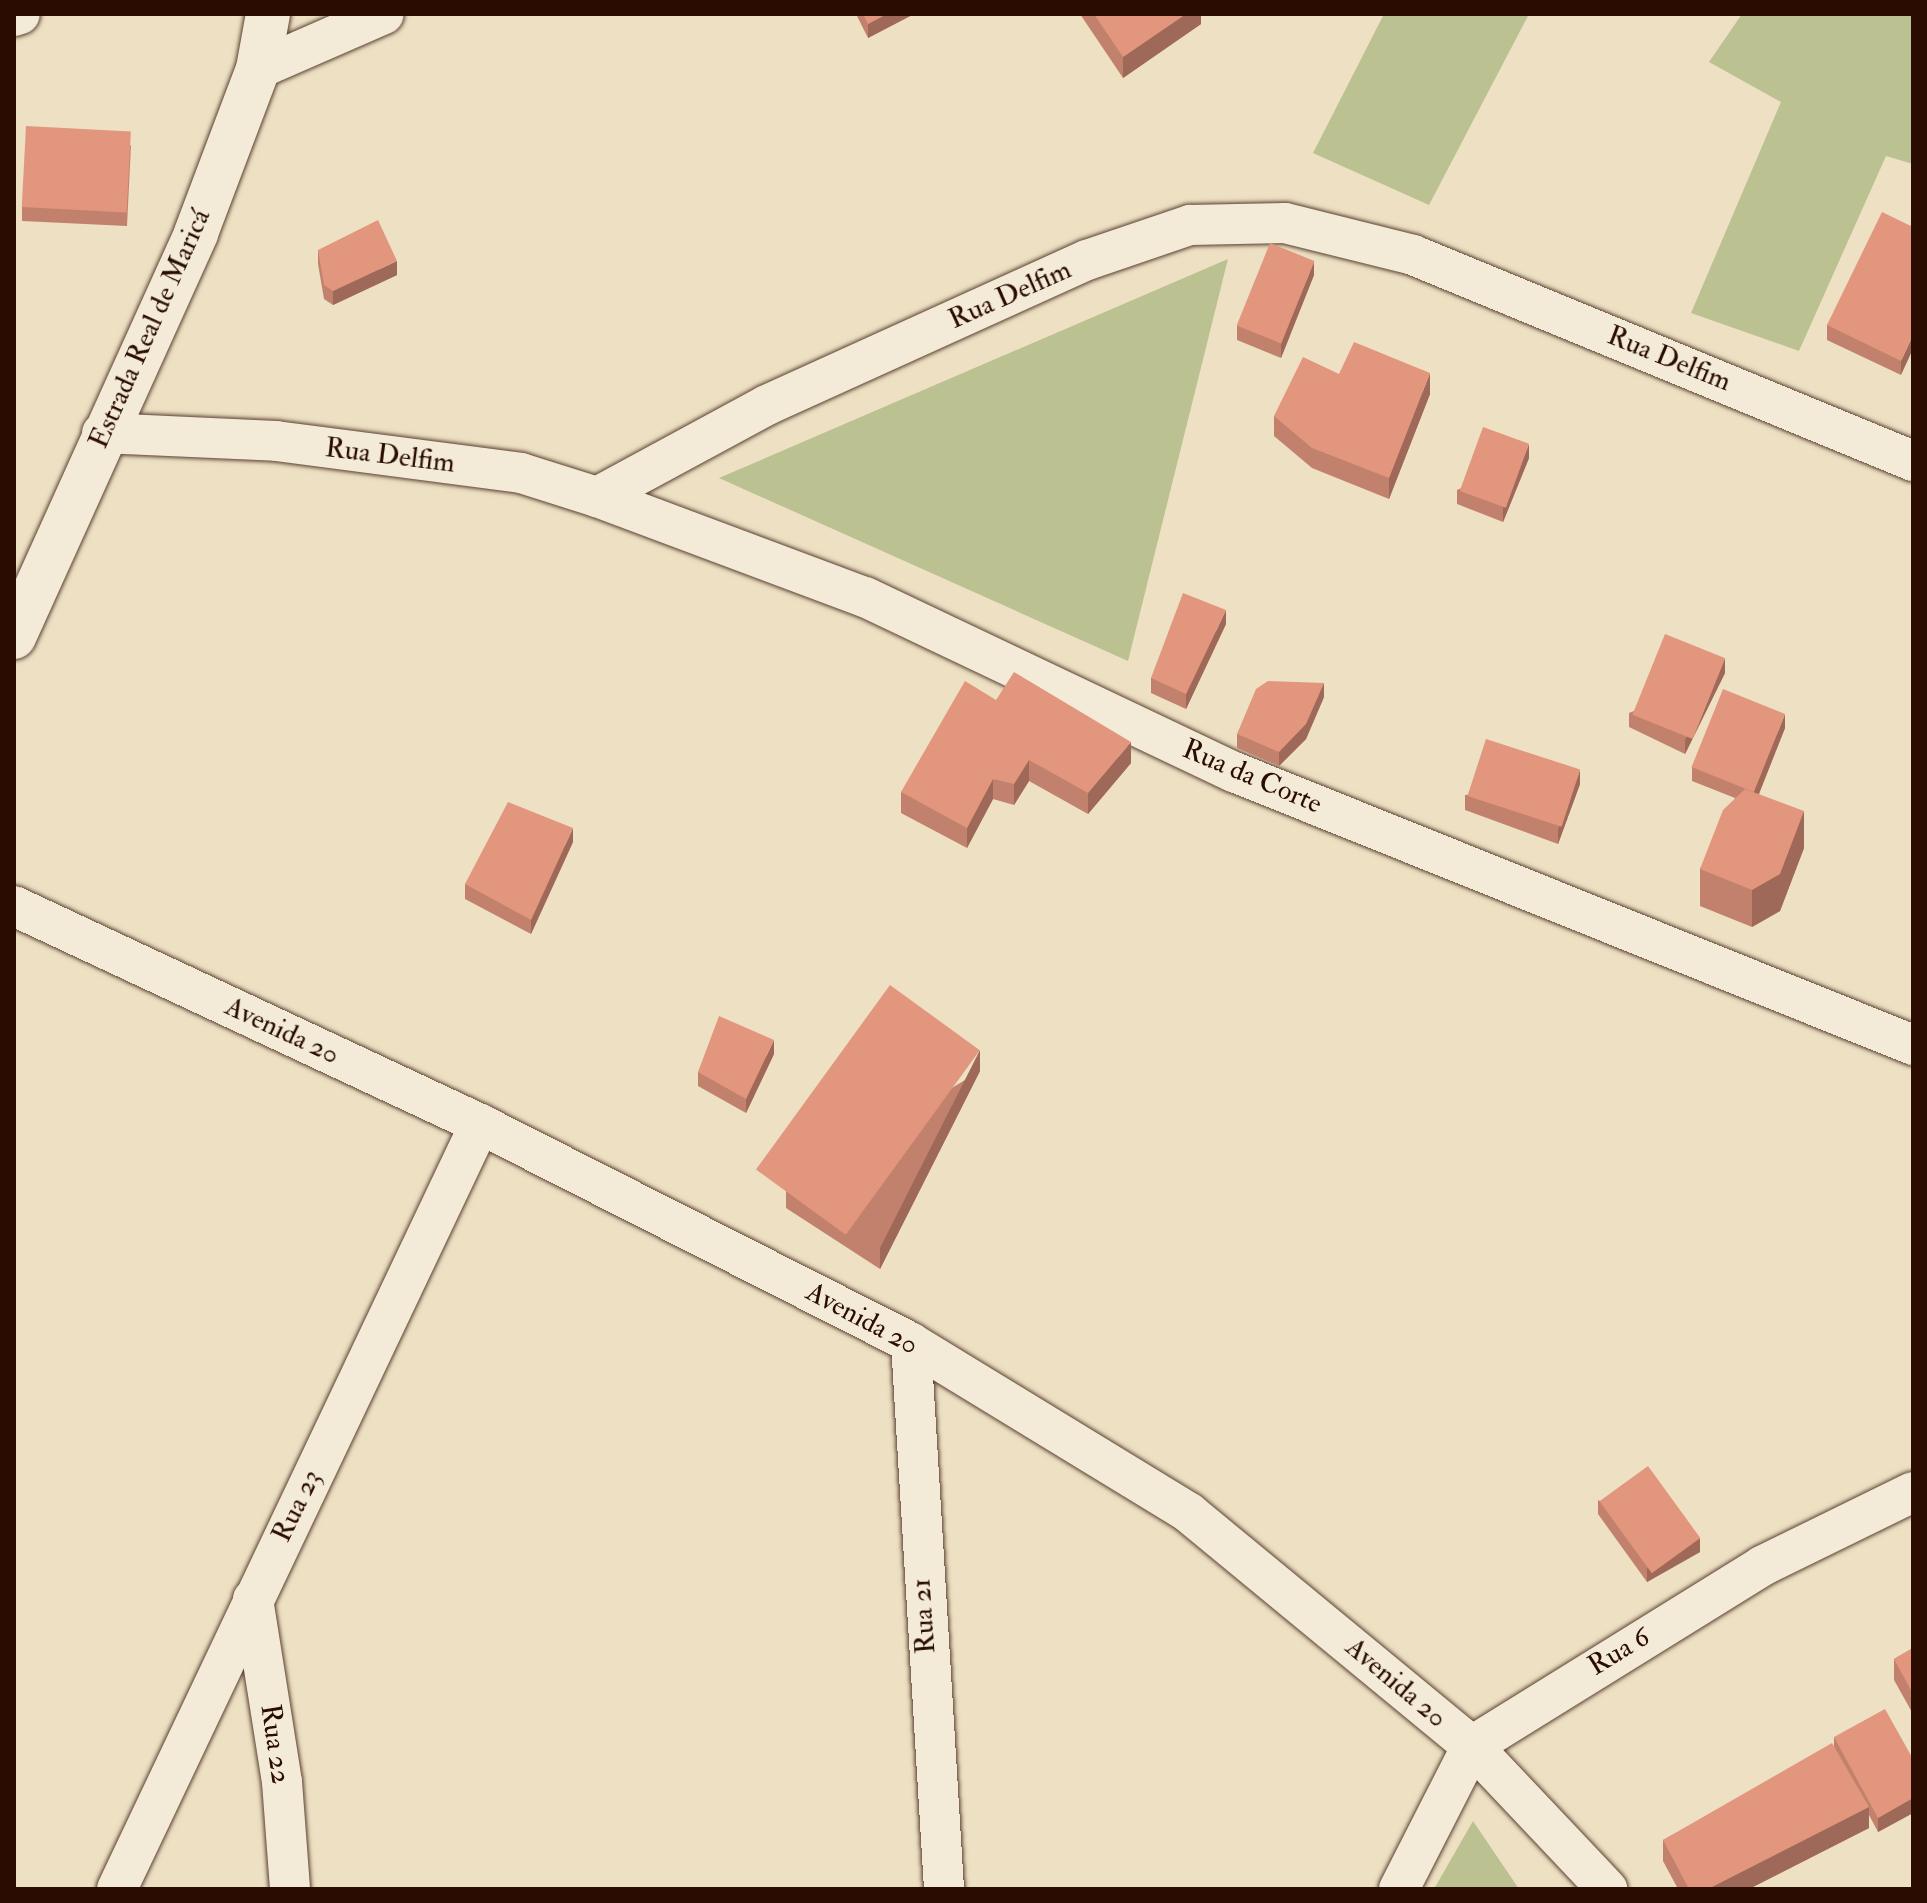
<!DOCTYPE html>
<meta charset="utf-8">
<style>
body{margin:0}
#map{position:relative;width:1927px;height:1903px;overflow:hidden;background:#ede0c3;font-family:"IM FELL Double Pica",serif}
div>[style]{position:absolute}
.green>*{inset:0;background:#bcc191}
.roads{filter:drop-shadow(0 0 2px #5b4131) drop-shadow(0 0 2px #5b4131)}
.minor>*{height:40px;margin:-20px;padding:0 20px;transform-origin:20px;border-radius:20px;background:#f3ebd8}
.secondary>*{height:44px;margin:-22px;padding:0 22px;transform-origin:22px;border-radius:22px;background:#f3ebd8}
.wall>*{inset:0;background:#c2816c}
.shaded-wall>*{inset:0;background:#9e6958}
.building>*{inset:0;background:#e1967d;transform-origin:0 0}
span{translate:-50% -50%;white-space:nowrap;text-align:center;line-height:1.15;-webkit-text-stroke:6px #f3ebd8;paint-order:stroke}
.street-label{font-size:28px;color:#2a0c00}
.frame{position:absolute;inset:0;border:16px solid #2a0c00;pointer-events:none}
</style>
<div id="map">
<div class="green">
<div style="clip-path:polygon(1384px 14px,1529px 14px,1429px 205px,1313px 153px)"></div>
<div style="clip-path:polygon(1742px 14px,1913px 14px,1913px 164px,1886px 156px,1799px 351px,1691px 313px,1781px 102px,1709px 62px)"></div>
<div style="clip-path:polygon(1228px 259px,1128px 661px,719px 478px)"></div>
<div style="clip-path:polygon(1473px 1821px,1519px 1889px,1434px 1889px)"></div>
</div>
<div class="roads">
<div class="minor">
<div style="left:14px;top:16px;width:6px;rotate:-18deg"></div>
<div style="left:258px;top:69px;width:137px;rotate:-23.6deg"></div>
<div style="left:102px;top:433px;width:174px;rotate:2.6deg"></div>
<div style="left:276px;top:441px;width:247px;rotate:7.4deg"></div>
<div style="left:521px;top:473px;width:80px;rotate:17.5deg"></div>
<div style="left:597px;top:497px;width:193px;rotate:-28.4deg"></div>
<div style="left:767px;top:405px;width:351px;rotate:-24.4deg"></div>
<div style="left:1087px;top:260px;width:109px;rotate:-18.8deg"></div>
<div style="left:1190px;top:225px;width:95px;rotate:-1.2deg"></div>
<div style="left:1285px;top:223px;width:132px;rotate:14deg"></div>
<div style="left:1413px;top:255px;width:541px;rotate:22.39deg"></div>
<div style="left:597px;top:497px;width:286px;rotate:20.5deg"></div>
<div style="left:865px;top:597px;width:408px;rotate:25.4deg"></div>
<div style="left:1234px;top:772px;width:732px;rotate:21.9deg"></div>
<div style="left:14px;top:906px;width:514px;rotate:25.07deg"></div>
<div style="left:480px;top:1124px;width:483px;rotate:26.9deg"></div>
<div style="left:911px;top:1343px;width:326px;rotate:31.4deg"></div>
<div style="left:1189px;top:1513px;width:367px;rotate:39.5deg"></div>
<div style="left:1472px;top:1746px;width:197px;rotate:46.6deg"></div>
<div style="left:911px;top:1343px;width:547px;rotate:86.54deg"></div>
<div style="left:253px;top:1599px;width:185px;rotate:81deg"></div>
<div style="left:282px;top:1782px;width:107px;rotate:85.7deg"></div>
<div style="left:117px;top:1889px;width:847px;rotate:-64.62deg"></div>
<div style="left:1399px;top:1889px;width:161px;rotate:-63deg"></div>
<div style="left:1472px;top:1746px;width:341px;rotate:-31.8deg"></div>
<div style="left:1762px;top:1566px;width:168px;rotate:-26.1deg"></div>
</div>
<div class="secondary">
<div style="left:14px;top:637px;width:443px;rotate:-65.7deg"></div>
<div style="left:196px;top:233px;width:175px;rotate:-69.3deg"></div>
<div style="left:258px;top:69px;width:56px;rotate:-79.7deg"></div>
</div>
</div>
<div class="wall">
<div style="clip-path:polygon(856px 14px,914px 14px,868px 38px)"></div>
<div style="clip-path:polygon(1080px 14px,1201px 14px,1201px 24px,1123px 78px)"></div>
<div style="clip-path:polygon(131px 145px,127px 226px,22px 221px,22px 207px)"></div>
<div style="clip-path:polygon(1913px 227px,1901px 375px,1827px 340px,1827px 325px)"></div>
<div style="clip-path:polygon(318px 250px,397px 275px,333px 305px,324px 299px,318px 264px)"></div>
<div style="clip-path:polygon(1314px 275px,1281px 358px,1237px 340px,1237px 326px)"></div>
<div style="clip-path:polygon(1339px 374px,1430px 394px,1389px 499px,1312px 468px,1274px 436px,1274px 416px)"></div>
<div style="clip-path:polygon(1529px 458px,1503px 522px,1457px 504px,1457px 490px)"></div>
<div style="clip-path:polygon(1226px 624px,1186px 709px,1151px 693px,1151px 678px)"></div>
<div style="clip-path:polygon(1725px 673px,1685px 754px,1629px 727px,1629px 713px)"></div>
<div style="clip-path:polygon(1324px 697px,1306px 739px,1279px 766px,1237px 748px,1237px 734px)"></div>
<div style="clip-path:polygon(996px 700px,1131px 763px,1088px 814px,1029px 781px,1014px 805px,993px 799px,967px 848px,901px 813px,901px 792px)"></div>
<div style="clip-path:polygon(1785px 728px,1759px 794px,1804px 848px,1780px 911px,1752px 927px,1700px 906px,1700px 869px,1735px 798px,1692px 781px,1692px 767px)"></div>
<div style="clip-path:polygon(1580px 784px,1558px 844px,1465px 810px,1465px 795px)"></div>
<div style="clip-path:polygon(573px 842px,531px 934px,465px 899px,465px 884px)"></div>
<div style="clip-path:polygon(774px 1054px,746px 1113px,698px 1086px,698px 1072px)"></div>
<div style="clip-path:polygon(980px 1071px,880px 1269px,786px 1208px,786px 1188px)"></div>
<div style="clip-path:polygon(1598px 1500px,1700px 1552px,1647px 1582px,1598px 1514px)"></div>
<div style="clip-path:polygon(1913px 1648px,1913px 1714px,1894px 1680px,1894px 1659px)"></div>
<div style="clip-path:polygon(1834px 1737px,1913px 1759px,1913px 1813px,1878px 1832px,1869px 1815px,1869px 1828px,1749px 1889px,1678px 1889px,1663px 1861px,1663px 1840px,1834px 1747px)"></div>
</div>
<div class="shaded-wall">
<div style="clip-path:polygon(887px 14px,914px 14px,868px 38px,868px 24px)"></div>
<div style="clip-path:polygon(1186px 14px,1201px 14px,1201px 24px,1123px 78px,1123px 57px)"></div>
<div style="clip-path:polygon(397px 261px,397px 275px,333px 305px,333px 291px)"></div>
<div style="clip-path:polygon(1314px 261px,1314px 275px,1281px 358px,1281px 344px)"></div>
<div style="clip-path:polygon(1913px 335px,1913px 349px,1901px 375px,1901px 361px)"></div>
<div style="clip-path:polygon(1430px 373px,1430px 394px,1389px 499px,1389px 478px)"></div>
<div style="clip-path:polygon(1529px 444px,1529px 458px,1503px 522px,1503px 508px)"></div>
<div style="clip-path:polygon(1226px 610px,1226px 624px,1186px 709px,1186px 694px)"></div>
<div style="clip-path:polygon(1725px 658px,1725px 673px,1685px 754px,1685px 740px)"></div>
<div style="clip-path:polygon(1324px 683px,1324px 697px,1306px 739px,1279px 766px,1279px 752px)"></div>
<div style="clip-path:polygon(1785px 714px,1785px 728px,1754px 806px,1754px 792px)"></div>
<div style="clip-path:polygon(1131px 742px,1131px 763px,1088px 814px,1088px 793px)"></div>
<div style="clip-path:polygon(1029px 760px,1029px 781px,1014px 805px,1014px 784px)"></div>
<div style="clip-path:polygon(1580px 770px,1580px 784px,1558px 844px,1558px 830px)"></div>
<div style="clip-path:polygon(993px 779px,993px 799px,967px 848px,967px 828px)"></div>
<div style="clip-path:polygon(1804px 811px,1804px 848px,1780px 911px,1752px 927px,1752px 890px)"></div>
<div style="clip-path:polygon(573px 828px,573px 842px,531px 934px,531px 920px)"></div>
<div style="clip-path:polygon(774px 1040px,774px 1054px,746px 1113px,746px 1099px)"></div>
<div style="clip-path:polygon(980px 1050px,980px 1071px,880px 1269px,880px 1248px)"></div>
<div style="clip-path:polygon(1700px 1538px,1700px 1552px,1647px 1582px,1647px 1568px)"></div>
<div style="clip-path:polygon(1913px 1798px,1913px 1813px,1878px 1832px,1878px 1818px)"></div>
<div style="clip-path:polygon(1869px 1807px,1869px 1828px,1749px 1889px,1708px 1889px)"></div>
</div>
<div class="building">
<div style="clip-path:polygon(863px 14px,887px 14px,868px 24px)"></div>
<div style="clip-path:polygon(1094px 14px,1186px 14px,1123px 57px)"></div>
<div style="left:26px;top:126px;width:105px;height:81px;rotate:3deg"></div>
<div style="clip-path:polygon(1882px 212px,1913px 227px,1913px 335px,1901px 361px,1827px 325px)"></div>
<div style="clip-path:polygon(378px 220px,397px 261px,333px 291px,324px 285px,318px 250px)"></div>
<div style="left:1270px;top:243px;width:48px;height:89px;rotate:22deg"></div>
<div style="clip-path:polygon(1354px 342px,1430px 373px,1389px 478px,1312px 448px,1274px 416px,1303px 357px,1339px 374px)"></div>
<div style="left:1483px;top:427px;width:49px;height:68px;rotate:20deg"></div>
<div style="clip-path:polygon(1183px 593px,1226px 610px,1186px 694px,1151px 678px)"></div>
<div style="left:1665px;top:634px;width:65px;height:87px;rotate:22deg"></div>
<div style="clip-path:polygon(1014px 672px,1131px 742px,1088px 793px,1029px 760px,1014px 784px,993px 779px,967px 828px,901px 792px,965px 681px,996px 700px)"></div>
<div style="clip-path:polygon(1268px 681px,1324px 683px,1306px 724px,1279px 752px,1237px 734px,1256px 689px)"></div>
<div style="left:1723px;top:689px;width:67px;height:84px;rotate:22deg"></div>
<div style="left:1486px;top:739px;width:99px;height:60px;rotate:18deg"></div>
<div style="clip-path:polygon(1745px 789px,1804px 811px,1780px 874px,1752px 890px,1700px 869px,1723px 810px)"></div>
<div style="clip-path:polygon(508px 802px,573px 828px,531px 920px,465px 884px)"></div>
<div style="left:890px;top:985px;width:111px;height:228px;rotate:36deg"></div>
<div style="clip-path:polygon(719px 1016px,774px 1040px,746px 1099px,698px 1072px)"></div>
<div style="left:1648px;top:1466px;width:89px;height:60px;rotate:54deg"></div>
<div style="clip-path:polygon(1913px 1648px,1913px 1694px,1894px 1659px)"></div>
<div style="clip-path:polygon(1885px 1709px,1913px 1759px,1913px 1798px,1878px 1818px,1834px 1737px)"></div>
<div style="clip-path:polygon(1832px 1743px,1869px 1807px,1708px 1889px,1689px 1889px,1663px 1840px)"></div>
</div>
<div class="street-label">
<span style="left:1010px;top:295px;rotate:-24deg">Rua Delfim</span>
<span style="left:150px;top:329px;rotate:-66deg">Estrada Real de Maricá</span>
<span style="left:1669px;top:359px;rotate:22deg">Rua Delfim</span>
<span style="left:390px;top:456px;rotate:7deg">Rua Delfim</span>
<span style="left:1252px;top:777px;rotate:23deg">Rua da Corte</span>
<span style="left:282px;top:1031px;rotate:25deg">Avenida 20</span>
<span style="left:862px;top:1319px;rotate:28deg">Avenida 20</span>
<span style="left:297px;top:1506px;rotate:-64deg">Rua 23</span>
<span style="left:924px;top:1616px;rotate:-94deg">Rua 21</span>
<span style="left:1619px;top:1652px;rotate:-31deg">Rua 6</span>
<span style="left:1396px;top:1683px;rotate:40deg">Avenida 20</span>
<span style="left:275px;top:1744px;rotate:82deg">Rua 22</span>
</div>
<div class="frame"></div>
</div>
